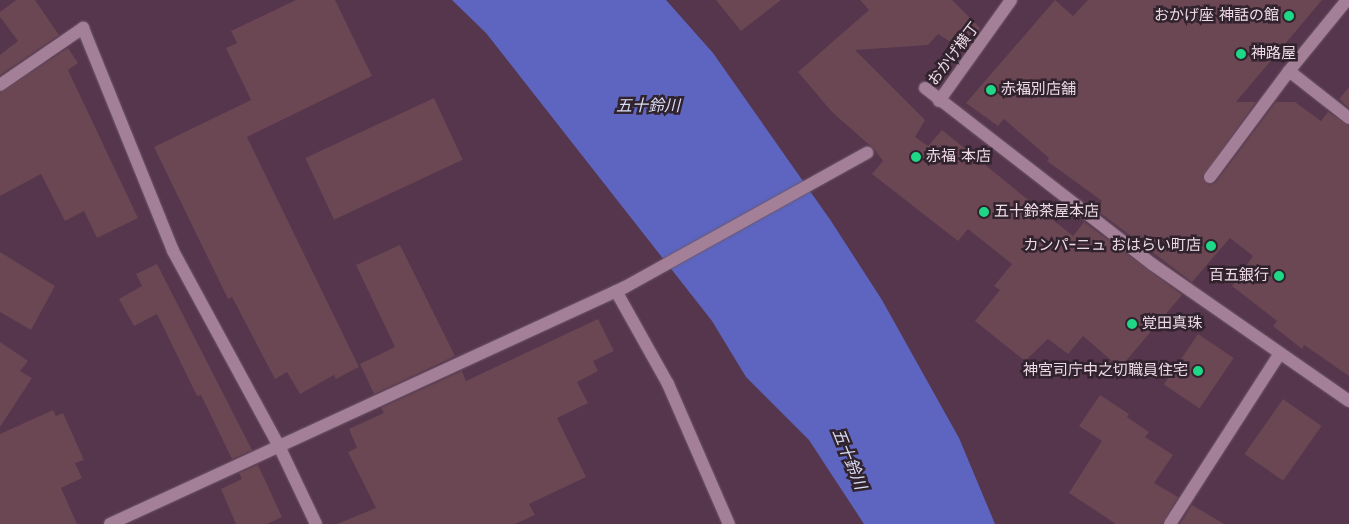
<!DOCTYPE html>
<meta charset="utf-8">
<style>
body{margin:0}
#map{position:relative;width:1349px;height:524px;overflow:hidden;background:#55364c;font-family:"Work Sans","Noto Sans JP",sans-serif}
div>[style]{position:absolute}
.water>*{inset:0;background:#5d65c0}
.building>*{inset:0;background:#6b4653;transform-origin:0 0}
.roads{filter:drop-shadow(0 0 1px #6f5668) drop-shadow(0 0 1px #6f5668)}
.minor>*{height:12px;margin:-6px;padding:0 6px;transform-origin:6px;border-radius:6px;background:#a38098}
.dots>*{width:14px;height:14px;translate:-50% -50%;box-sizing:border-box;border:2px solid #31232d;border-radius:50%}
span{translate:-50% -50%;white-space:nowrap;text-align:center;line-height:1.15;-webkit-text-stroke:5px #31232d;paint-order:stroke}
.poi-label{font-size:15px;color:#eedae7}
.right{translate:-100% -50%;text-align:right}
.left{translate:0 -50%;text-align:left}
.street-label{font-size:15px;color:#eedae7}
.water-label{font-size:16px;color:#d9def7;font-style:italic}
</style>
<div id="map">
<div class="water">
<div style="clip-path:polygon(452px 0,666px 0,713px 53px,831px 221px,882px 300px,959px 438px,995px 524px,864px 524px,809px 440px,746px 377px,712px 321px,486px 33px)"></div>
</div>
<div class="building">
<div style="clip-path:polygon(16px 0,35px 0,59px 35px,0 75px,0 55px,18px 41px,0 17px,0 12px)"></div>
<div style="clip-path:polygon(296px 0,335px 0,372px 76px,247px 137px,359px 367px,336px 379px,334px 375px,300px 394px,287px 372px,275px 379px,232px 297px,228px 299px,154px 147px,251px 100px,226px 48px,237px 43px,231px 31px)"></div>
<div style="clip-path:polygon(716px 0,781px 0,741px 31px)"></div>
<div style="clip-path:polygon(860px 0,952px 0,980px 28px,965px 51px,938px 34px,928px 45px,855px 50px,925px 120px,915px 137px,928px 146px,942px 130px,1073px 236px,1084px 222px,1182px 295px,1120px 368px,1083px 336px,1068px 354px,1048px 339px,1025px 361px,975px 321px,1000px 290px,994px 286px,1012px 264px,968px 229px,958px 241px,872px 174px,883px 161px,874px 149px,832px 112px,798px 72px,869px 10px)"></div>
<div style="clip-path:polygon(1055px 0,1073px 16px,1088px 0,1322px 0,1236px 102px,1256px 102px,1202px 177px,1209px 185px,1216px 182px,1276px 102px,1295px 102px,1321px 121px,1328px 112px,1349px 126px,1349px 376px,1304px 345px,1302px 349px,1273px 326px,1277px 321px,1232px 286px,1253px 256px,1230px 238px,1192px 282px,1095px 209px,1102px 201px,1047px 161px,1049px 158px,1004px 119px,998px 126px,966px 103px)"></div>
<div style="clip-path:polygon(68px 48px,78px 63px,68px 70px,138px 218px,97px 238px,84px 211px,65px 221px,41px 174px,0 196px,0 93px)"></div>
<div style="clip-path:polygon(1349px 87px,1349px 108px,1339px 99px)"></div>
<div style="left:434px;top:98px;width:68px;height:142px;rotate:65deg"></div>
<div style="clip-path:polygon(400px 245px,455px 356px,374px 394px,360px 364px,395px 347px,356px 265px)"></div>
<div style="clip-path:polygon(0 252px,55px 286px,31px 330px,0 312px)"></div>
<div style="clip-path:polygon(157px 264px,252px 450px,232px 459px,201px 395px,197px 396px,157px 314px,134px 326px,119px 299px,142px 286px,136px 274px)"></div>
<div style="clip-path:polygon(598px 319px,614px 351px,593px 361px,598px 371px,577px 382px,588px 403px,557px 418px,586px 477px,529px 504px,535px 515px,515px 524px,337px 524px,376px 508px,348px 452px,357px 448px,349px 429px,384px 413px,381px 408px,462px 371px,466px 381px)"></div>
<div style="left:1198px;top:334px;width:43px;height:61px;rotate:34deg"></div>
<div style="clip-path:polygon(0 342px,28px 361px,20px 371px,32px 378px,0 427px)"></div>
<div style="clip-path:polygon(1100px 395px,1129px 414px,1127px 417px,1149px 432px,1145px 437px,1173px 455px,1154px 483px,1178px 497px,1162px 524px,1116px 524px,1069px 493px,1102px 441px,1079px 426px)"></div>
<div style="left:1283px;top:399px;width:47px;height:67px;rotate:35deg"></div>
<div style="clip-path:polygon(53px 410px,56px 416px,63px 413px,84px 460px,75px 463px,82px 478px,61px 488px,77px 524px,0 524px,0 434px)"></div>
<div style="clip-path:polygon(258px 465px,282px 517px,267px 524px,236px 524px,221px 489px,242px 479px,239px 473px)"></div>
<div style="clip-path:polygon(1192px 505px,1224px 524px,1180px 524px)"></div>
</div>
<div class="roads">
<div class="minor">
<div style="left:1289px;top:71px;width:76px;rotate:38.1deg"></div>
<div style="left:0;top:85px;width:101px;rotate:-34.5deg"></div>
<div style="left:83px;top:28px;width:240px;rotate:68deg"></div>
<div style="left:173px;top:251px;width:222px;rotate:61.5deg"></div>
<div style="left:279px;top:446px;width:86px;rotate:64.6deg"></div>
<div style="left:925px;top:88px;width:287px;rotate:37.8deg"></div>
<div style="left:1152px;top:264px;width:240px;rotate:34.8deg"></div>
<div style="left:939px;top:101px;width:124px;rotate:-54.5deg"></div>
<div style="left:1210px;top:177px;width:132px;rotate:-53.3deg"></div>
<div style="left:1289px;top:71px;width:92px;rotate:-50.8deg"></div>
<div style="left:616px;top:291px;width:107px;rotate:60.8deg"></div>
<div style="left:668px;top:384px;width:153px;rotate:66.5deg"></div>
<div style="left:110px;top:524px;width:567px;rotate:-24.71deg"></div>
<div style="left:625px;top:287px;width:277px;rotate:-29deg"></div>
<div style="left:1170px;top:524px;width:203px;rotate:-57.2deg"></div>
</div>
</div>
<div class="dots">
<div style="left:1289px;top:16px;background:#1ed888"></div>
<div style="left:1241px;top:54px;background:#1ed888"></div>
<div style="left:991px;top:90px;background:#1ed888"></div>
<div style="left:916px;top:157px;background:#1ed888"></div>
<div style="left:984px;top:212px;background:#1ed888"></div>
<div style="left:1211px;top:246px;background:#1ed888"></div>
<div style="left:1279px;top:276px;background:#1ed888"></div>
<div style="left:1132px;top:324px;background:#1ed888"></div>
<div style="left:1198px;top:371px;background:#1ed888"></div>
</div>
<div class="poi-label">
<span class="right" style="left:1279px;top:16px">おかげ座 神話の館</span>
<span class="left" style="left:1251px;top:54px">神路屋</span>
<span class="left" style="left:1001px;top:90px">赤福別店舗</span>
<span class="left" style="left:926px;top:157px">赤福 本店</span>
<span class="left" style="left:994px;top:212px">五十鈴茶屋本店</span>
<span class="right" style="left:1201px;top:246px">カンパｰニュ おはらい町店</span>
<span class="right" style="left:1269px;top:276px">百五銀行</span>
<span class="left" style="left:1142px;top:324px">覚田真珠</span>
<span class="right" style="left:1188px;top:371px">神宮司庁中之切職員住宅</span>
</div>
<div class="street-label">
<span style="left:954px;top:54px;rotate:-53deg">おかげ横丁</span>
</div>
<div class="water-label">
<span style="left:648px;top:106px">五十鈴川</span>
<span style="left:849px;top:459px;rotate:68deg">五十鈴川</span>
</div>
</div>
